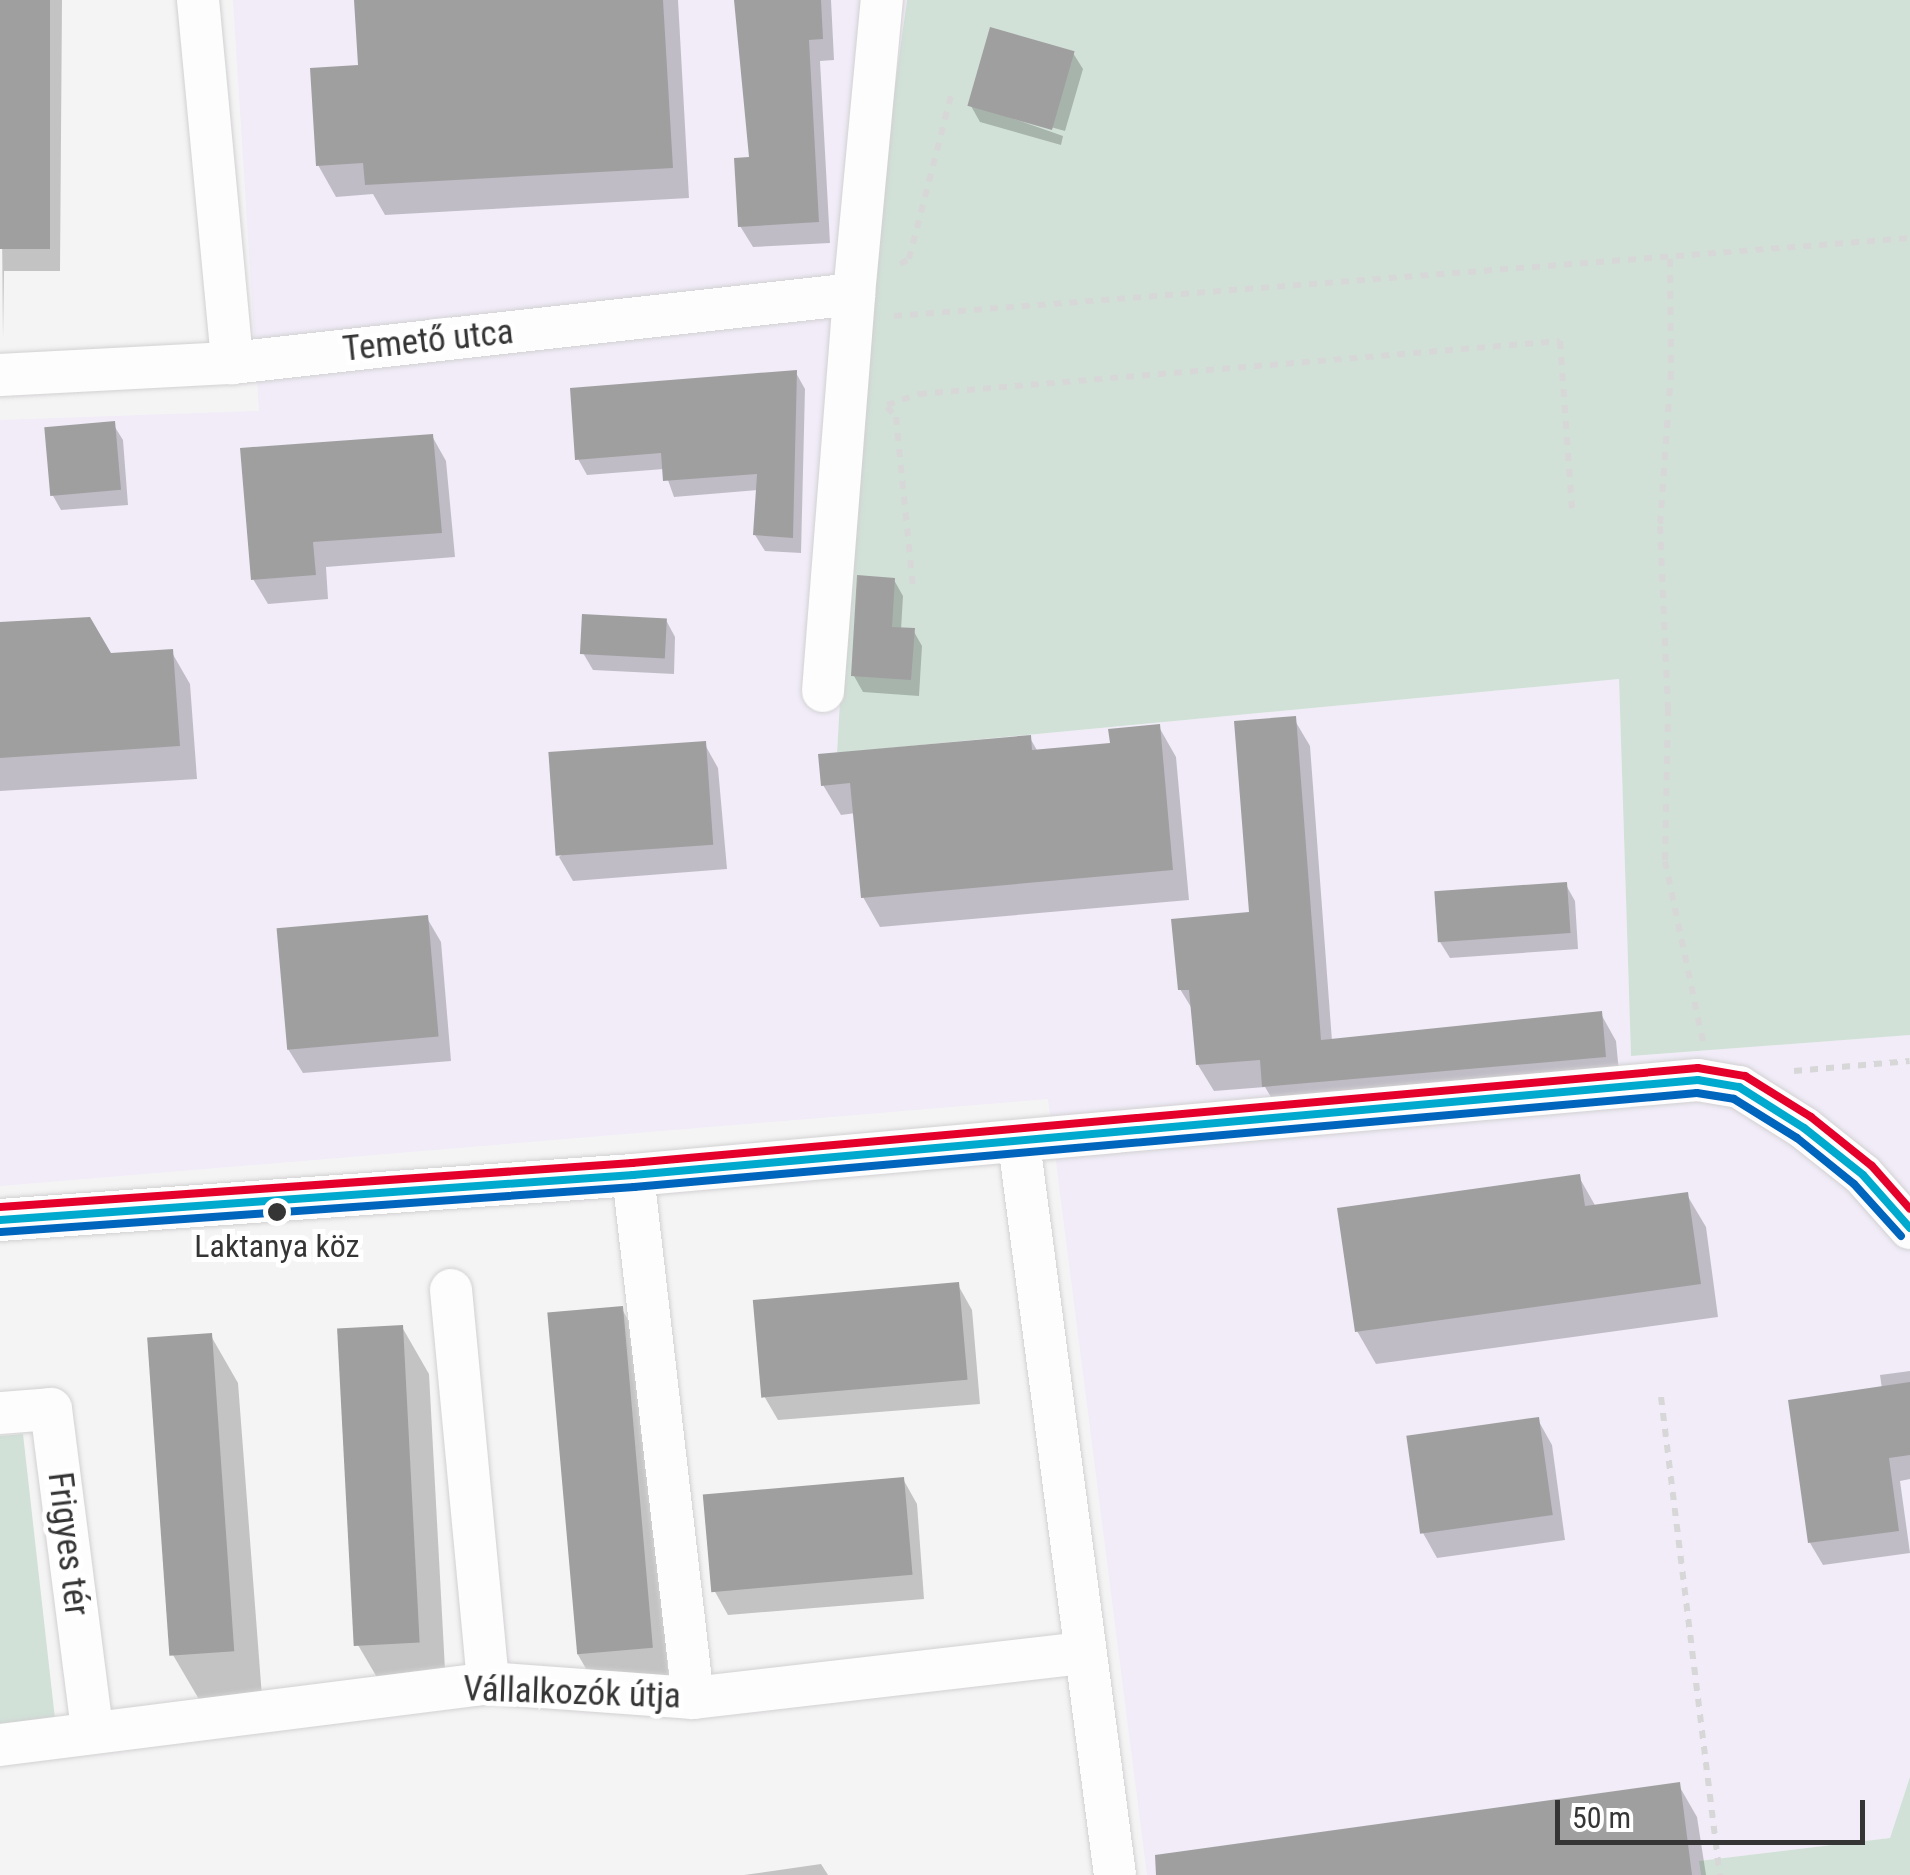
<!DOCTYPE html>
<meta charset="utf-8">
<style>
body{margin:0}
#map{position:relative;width:1910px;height:1875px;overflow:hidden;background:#f5f4f5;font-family:"Roboto Condensed",sans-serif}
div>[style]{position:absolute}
.industrial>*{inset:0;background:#f1ecf8}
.green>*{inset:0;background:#d1e1d8}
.shadow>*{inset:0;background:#0003}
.building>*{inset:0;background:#a09fa0;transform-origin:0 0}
.path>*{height:6px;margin-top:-3px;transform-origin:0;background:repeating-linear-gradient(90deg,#d7d7d8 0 8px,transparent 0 16px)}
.roads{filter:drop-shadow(0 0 2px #d2d1d2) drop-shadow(0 0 2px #d2d1d2)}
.minor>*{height:42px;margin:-21px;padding:0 21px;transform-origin:21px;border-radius:21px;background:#fefdfe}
.bus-1>*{height:8px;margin:-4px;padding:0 4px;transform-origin:4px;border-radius:4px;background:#00a9ce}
.bus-2>*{height:8px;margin:-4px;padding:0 4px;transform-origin:4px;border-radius:4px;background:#0065bd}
.bus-3>*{height:8px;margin:-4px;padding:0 4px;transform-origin:4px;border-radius:4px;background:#e4002b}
.dots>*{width:28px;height:28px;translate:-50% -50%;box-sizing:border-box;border:5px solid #fff;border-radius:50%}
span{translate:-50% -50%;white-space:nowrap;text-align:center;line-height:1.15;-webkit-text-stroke:10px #fff;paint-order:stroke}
.bus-label{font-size:32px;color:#363536}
.street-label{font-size:35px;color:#363536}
.scale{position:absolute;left:1555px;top:1800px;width:310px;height:45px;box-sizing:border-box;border:5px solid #363536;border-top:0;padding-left:12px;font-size:30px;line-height:35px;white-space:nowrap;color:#363536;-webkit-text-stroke:8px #fff;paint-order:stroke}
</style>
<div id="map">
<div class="industrial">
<div style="clip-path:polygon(233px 0,907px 0,861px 330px,837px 753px,1619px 679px,1631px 1056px,1910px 1035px,1910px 1777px,1890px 1838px,1700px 1861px,1701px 1875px,1147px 1875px,1048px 1099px,0 1186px,0 420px,259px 411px)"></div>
</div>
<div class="green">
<div style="clip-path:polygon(907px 0,1910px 0,1910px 1035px,1631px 1056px,1619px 679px,837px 753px,861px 330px)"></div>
<div style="clip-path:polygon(23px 1434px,55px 1719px,0 1724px,0 1436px)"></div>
<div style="clip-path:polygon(1910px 1777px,1910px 1875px,1701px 1875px,1699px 1861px,1890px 1838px)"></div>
</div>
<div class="shadow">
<div style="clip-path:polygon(0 0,62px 0,60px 271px,4px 271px,3px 339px)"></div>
<div style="clip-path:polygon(357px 0,678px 0,689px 198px,385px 215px,373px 194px,336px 197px,318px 165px,360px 67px)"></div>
<div style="clip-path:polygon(740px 0,831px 0,834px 60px,820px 61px,830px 243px,753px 247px,740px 226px,752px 160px)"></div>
<div style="clip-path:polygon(1073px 53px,1083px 69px,1065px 131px,980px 107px,1063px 136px,1061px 145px,980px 122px,971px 106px)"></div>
<div style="clip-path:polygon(796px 373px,805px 389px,801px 553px,765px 551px,755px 535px,758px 490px,674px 497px,664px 469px,587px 475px,578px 459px)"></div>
<div style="clip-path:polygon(113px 424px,123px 440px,128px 505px,61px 510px,52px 494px)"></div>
<div style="clip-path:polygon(432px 436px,446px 461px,455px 557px,326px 567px,328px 599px,268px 604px,253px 579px)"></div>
<div style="clip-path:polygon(894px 580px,903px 596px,901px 630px,913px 630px,922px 646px,919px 696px,863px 692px,854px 676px)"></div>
<div style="clip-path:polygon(666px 620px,675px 637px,674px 674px,593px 670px,583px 653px)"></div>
<div style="clip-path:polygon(0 625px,110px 656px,171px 651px,190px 684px,197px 779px,0 791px)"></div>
<div style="clip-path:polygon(1294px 719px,1310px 746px,1332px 1041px,1601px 1014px,1616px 1041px,1620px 1083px,1280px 1112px,1265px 1087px,1214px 1091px,1198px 1065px,1194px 1012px,1180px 989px,1252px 915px)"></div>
<div style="clip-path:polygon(1159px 727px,1176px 757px,1189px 900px,880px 927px,863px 897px,856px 813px,841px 815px,823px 785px,1030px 738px,1038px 752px,1112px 746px)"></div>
<div style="clip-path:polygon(704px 743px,718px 768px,727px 869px,573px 881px,559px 857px)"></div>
<div style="clip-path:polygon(1566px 885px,1575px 901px,1578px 949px,1450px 958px,1440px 942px)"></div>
<div style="clip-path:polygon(427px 918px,441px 942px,451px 1061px,303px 1073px,288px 1049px)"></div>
<div style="clip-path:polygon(1579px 1177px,1596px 1207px,1687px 1195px,1706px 1227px,1718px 1317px,1376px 1364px,1357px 1331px)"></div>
<div style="clip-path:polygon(958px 1285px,972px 1310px,980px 1404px,778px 1420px,764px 1396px)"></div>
<div style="clip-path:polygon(622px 1309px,640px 1341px,669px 1680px,596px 1686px,577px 1653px)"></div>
<div style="clip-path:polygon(402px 1327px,429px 1374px,446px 1688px,385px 1691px,358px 1645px)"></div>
<div style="clip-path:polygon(211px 1336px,238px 1383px,262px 1697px,200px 1701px,173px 1655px)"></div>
<div style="clip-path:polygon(1910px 1371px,1910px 1479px,1900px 1481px,1910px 1553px,1823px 1565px,1810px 1543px,1882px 1389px,1880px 1375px)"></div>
<div style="clip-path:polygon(1538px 1420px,1552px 1445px,1565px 1540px,1437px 1558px,1423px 1533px)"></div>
<div style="clip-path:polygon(903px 1479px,917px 1504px,924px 1599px,728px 1615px,714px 1590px)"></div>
<div style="clip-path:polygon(1678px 1784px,1697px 1817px,1706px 1875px,1185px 1875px)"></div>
<div style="clip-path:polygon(821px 1864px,828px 1875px,744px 1875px)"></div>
</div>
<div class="building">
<div style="left:0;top:0;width:50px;height:249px"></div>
<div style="clip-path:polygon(354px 0,663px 0,673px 168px,365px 185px,363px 163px,316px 166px,310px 68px,358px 65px)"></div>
<div style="clip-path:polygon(734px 0,821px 0,823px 39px,809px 40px,819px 222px,738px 227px,734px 158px,749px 157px)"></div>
<div style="left:990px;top:27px;width:88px;height:82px;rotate:16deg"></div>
<div style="clip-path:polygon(797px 370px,793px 538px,753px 535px,757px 474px,663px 481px,661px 453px,575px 460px,570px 388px)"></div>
<div style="left:115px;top:421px;width:69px;height:71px;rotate:85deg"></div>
<div style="clip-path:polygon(433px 434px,442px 533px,313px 542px,316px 575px,251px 580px,240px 448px)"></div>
<div style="clip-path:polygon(857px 575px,895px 578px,892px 627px,915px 628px,911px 680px,851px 676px)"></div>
<div style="left:582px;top:614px;width:85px;height:40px;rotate:3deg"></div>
<div style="clip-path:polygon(90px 617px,111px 653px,173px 649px,180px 746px,0 758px,0 622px)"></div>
<div style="clip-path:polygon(1296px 716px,1321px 1040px,1602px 1011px,1606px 1057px,1262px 1087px,1260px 1060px,1196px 1065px,1189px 990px,1178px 990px,1171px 919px,1249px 912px,1234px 721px)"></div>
<div style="clip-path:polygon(1160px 724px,1173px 870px,861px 898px,850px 783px,821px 786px,818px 754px,1031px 735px,1032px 750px,1110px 743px,1108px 729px)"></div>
<div style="left:706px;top:741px;width:104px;height:158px;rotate:86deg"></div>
<div style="left:1567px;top:882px;width:51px;height:133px;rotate:86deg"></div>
<div style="left:428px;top:915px;width:122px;height:152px;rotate:85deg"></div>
<div style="clip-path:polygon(1580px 1174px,1585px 1206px,1688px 1192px,1701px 1284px,1355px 1332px,1337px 1208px)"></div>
<div style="left:959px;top:1282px;width:98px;height:207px;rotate:85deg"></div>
<div style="left:623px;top:1306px;width:343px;height:76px;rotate:85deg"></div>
<div style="left:403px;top:1325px;width:318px;height:66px;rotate:87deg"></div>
<div style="left:212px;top:1333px;width:319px;height:65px;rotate:86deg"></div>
<div style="clip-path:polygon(1910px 1382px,1910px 1455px,1889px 1458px,1899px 1531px,1808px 1543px,1788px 1400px)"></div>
<div style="left:1539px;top:1417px;width:99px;height:134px;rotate:82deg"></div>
<div style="left:904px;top:1477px;width:98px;height:202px;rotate:85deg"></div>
<div style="clip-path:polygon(1680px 1782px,1692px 1875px,1156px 1875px,1155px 1855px)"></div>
</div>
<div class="path">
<div style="left:1670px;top:259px;width:113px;rotate:89.5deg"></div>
<div style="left:1671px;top:372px;width:154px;rotate:94.1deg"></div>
<div style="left:1660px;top:526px;width:182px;rotate:87.5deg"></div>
<div style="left:1668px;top:708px;width:153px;rotate:91.1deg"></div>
<div style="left:1665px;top:861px;width:184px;rotate:78.1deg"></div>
<div style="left:900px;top:264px;width:10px;rotate:-29deg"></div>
<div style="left:909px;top:259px;width:173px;rotate:-75.6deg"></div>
<div style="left:894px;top:316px;width:1019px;rotate:-4.39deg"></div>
<div style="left:887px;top:405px;width:34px;rotate:-19deg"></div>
<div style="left:919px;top:394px;width:643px;rotate:-4.73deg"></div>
<div style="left:1560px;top:341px;width:168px;rotate:85.9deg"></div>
<div style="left:887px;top:407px;width:13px;rotate:48deg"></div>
<div style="left:896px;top:417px;width:170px;rotate:84.3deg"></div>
<div style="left:1794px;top:1071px;width:116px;rotate:-4.9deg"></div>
<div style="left:1661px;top:1397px;width:482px;rotate:83deg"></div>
</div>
<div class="roads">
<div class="minor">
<div style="left:198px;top:0;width:365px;rotate:84.6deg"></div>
<div style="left:0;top:375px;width:232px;rotate:-3deg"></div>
<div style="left:232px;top:363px;width:626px;rotate:-6.33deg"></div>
<div style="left:854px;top:294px;width:295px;rotate:-84.6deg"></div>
<div style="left:823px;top:691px;width:398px;rotate:-85.5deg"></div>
<div style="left:1019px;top:1143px;width:738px;rotate:82.53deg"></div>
<div style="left:633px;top:1175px;width:526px;rotate:83.46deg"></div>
<div style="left:0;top:1220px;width:635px;rotate:-4.07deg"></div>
<div style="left:633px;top:1175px;width:1069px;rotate:-5.1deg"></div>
<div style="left:1698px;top:1080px;width:42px;rotate:9.7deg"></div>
<div style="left:1739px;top:1087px;width:77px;rotate:32.2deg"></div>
<div style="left:1804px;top:1128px;width:75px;rotate:38.5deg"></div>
<div style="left:1863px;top:1175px;width:71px;rotate:48.4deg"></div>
<div style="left:451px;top:1290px;width:395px;rotate:84.6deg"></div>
<div style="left:0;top:1413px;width:51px;rotate:-4.5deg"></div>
<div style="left:51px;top:1409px;width:324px;rotate:82.7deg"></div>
<div style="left:0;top:1745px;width:492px;rotate:-7.2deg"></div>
<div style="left:488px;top:1683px;width:206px;rotate:4.2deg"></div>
<div style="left:693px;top:1698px;width:394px;rotate:-6.6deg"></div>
</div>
</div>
<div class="bus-1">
<div style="left:0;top:1220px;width:635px;rotate:-4.07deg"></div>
<div style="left:633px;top:1175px;width:1069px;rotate:-5.1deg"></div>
<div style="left:1698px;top:1080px;width:42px;rotate:9.7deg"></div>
<div style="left:1739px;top:1087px;width:77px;rotate:32.2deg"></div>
<div style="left:1804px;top:1128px;width:75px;rotate:38.5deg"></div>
<div style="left:1863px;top:1175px;width:71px;rotate:48.4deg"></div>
</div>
<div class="bus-2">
<div style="left:1px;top:1232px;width:635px;rotate:-4.07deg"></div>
<div style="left:634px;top:1187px;width:1067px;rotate:-5.05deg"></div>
<div style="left:1697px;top:1093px;width:37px;rotate:9deg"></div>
<div style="left:1734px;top:1099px;width:74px;rotate:31.8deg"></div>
<div style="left:1797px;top:1138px;width:73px;rotate:38.9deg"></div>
<div style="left:1854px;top:1184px;width:70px;rotate:47.9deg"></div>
</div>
<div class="bus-3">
<div style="left:0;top:1207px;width:634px;rotate:-3.98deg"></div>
<div style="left:632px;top:1163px;width:1070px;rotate:-5.09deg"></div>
<div style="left:1698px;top:1068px;width:48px;rotate:9.7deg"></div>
<div style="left:1745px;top:1076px;width:78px;rotate:31.8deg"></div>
<div style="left:1811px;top:1117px;width:78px;rotate:38.8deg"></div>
<div style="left:1872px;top:1166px;width:57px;rotate:48.5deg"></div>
</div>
<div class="dots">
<div style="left:277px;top:1212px;background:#363536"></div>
</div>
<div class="bus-label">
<span style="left:277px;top:1246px">Laktanya köz</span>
</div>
<div class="street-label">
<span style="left:428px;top:341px;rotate:-6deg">Temető utca</span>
<span style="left:68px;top:1544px;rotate:83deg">Frigyes tér</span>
<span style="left:572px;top:1693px;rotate:2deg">Vállalkozók útja</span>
</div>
<div class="scale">50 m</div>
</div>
